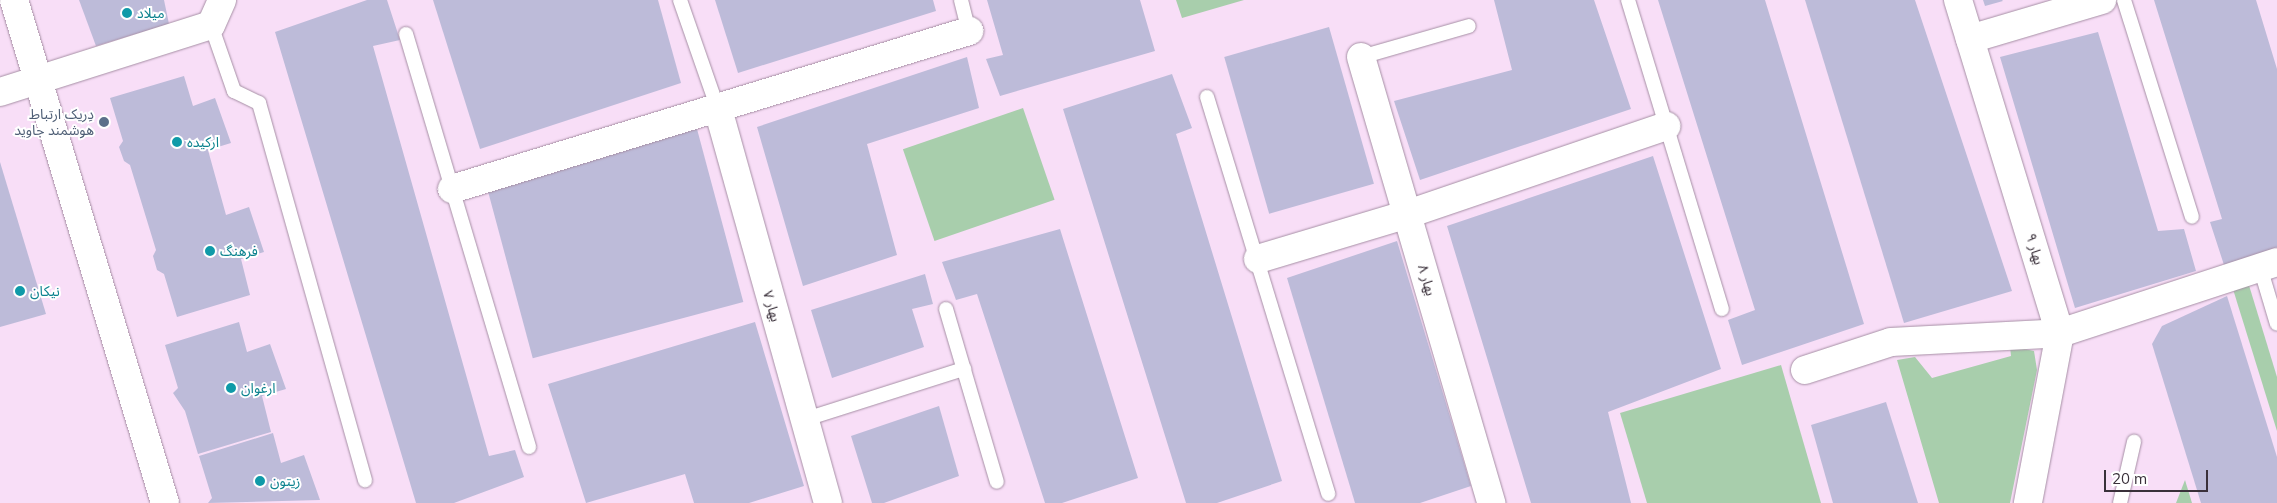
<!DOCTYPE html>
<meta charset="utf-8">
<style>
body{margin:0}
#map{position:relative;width:2277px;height:503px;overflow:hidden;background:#f8def7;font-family:Mulish,"Noto Sans Arabic",sans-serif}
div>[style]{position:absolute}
.green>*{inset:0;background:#a8ceac;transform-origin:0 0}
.building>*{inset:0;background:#bdbbd9;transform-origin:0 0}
.roads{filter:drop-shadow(0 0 1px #a68fa5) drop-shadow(0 0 1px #a68fa5)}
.service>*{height:14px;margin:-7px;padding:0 7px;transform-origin:7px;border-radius:7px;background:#fff}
.minor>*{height:28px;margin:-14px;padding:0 14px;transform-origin:14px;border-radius:14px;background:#fff}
.tertiary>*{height:28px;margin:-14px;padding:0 14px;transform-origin:14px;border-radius:14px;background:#fff}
.dots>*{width:14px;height:14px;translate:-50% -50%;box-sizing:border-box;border:2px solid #fff;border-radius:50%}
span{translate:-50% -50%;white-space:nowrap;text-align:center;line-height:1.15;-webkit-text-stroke:4px #fff;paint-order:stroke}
.culture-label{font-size:14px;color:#0d838f}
.left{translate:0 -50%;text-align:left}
.service-label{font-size:14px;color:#4e5e75}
.right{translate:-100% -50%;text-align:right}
.street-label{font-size:14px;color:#3a303a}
.scale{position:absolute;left:2104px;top:470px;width:104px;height:22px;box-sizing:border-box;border:2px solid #3a303a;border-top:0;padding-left:6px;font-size:15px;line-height:18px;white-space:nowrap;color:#3a303a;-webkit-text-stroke:4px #fff;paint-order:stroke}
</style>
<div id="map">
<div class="green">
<div style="clip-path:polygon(1176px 0,1244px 0,1182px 18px)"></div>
<div style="left:1023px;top:108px;width:97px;height:127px;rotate:71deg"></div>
<div style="clip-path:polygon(2248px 282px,2277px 377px,2277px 431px,2232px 286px)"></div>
<div style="clip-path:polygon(2010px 346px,2034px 351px,2037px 370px,2010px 503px,1939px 503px,1897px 360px,1915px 357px,1932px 378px,2011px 356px)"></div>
<div style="clip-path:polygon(1781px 365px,1821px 503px,1647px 503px,1620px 413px)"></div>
<div style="clip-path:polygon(2185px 480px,2192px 503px,2176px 503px)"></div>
</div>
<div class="building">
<div style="clip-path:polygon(79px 0,164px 0,169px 24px,96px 46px)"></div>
<div style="clip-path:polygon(367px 0,387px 0,400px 40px,373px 46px,489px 456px,515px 450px,524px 477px,454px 503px,416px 503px,275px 32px)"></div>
<div style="clip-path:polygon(433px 0,658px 0,681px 83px,480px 149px)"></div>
<div style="clip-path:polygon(715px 0,933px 0,936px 11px,738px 73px)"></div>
<div style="clip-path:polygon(987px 0,1140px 0,1155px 51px,1000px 96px,986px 59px,1003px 55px)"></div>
<div style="clip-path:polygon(1494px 0,1594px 0,1631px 109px,1420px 180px,1394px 101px,1512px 70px)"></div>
<div style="clip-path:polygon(1658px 0,1765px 0,1864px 324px,1742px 365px,1728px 320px,1755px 310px)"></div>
<div style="clip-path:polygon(1805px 0,1915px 0,2012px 291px,1904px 323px)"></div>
<div style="clip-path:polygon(1983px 0,2002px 0,2003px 1px,1985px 6px)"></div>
<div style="clip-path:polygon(2154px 0,2256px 0,2277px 69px,2277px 248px,2224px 265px,2210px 222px,2222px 219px)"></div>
<div style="left:1329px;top:27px;width:163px;height:109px;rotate:74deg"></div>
<div style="clip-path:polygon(2098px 32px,2158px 231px,2184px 229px,2196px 271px,2075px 308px,2000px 57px)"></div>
<div style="clip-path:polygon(967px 57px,979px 108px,867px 144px,897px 255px,803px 286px,757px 127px)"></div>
<div style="clip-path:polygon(1172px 74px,1192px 128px,1176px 134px,1282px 481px,1217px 503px,1186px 503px,1063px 109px)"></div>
<div style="clip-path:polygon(184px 76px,193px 106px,215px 98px,231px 143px,208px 150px,226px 215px,249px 207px,264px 252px,241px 259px,250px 295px,177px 317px,164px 274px,157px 270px,153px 256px,156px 250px,130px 165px,124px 161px,119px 147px,123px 141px,110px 98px)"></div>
<div style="left:697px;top:129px;width:179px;height:218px;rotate:75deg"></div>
<div style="clip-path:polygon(1653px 156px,1721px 369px,1608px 412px,1631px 503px,1531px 503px,1447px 226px)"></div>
<div style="clip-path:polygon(0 162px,46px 314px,0 327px)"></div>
<div style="clip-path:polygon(1060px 229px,1138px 478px,1062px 503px,1045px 503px,977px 294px,956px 300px,942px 262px)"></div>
<div style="clip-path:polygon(1397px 241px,1471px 486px,1420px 503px,1355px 503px,1287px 278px)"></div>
<div style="clip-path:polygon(925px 274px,933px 304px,912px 309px,924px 347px,832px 378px,811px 310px)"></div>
<div style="clip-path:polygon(2227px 296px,2277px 457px,2277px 503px,2201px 503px,2152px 344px,2162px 326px)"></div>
<div style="clip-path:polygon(239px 322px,247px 352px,270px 344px,286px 389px,262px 396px,271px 432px,198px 454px,185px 411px,173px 393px,178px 388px,165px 345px)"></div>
<div style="clip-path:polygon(755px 322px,804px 486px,749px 503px,694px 503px,685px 474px,586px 503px,548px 384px)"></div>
<div style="clip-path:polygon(1886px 402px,1918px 503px,1833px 503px,1811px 425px)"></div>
<div style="clip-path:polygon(939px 406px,959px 476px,884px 503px,872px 503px,851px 436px)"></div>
<div style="clip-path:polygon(273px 433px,281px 463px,304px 455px,320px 500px,208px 503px,212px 498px,199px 456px)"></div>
</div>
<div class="roads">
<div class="service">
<div style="left:680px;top:0;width:115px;rotate:70.8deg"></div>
<div style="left:961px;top:0;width:32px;rotate:76deg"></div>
<div style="left:1628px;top:0;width:323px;rotate:73.1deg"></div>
<div style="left:2124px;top:0;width:227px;rotate:72.6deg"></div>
<div style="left:211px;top:25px;width:70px;rotate:70.8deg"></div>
<div style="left:234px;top:91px;width:28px;rotate:26deg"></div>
<div style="left:259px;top:103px;width:392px;rotate:74.3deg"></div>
<div style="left:406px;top:34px;width:431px;rotate:73.4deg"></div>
<div style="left:1361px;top:57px;width:112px;rotate:-16deg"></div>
<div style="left:1207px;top:97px;width:415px;rotate:73deg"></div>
<div style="left:2260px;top:267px;width:59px;rotate:73.4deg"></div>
<div style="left:946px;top:309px;width:180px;rotate:73.6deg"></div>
<div style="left:806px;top:419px;width:166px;rotate:-17.6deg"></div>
<div style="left:2120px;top:503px;width:63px;rotate:-77.1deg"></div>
</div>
<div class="minor">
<div style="left:1958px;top:0;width:348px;rotate:73deg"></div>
<div style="left:2060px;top:333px;width:173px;rotate:100.7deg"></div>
<div style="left:1970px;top:39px;width:138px;rotate:-16.5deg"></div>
<div style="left:1361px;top:57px;width:465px;rotate:73.7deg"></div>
<div style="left:0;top:92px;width:221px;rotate:-17.6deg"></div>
<div style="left:211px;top:25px;width:27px;rotate:-66deg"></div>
<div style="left:718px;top:109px;width:409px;rotate:74.4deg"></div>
<div style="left:452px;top:189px;width:541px;rotate:-16.99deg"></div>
<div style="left:1258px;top:259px;width:157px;rotate:-16.7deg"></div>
<div style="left:1408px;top:214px;width:273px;rotate:-18.8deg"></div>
<div style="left:1805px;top:370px;width:90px;rotate:-18deg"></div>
<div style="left:1891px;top:342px;width:169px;rotate:-3deg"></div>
<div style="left:2060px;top:333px;width:228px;rotate:-18.1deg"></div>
</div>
<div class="tertiary">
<div style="left:14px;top:0;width:525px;rotate:73.29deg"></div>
</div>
</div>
<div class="dots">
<div style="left:127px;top:13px;background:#0f9aa8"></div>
<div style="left:104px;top:122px;background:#5c6f8a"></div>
<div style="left:177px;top:142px;background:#0f9aa8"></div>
<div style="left:210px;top:251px;background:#0f9aa8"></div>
<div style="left:20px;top:291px;background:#0f9aa8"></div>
<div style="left:231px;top:388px;background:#0f9aa8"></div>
<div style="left:260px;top:481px;background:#0f9aa8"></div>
</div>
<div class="culture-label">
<span class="left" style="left:137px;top:13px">میلاد</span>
<span class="left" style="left:187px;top:142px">ارکیده</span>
<span class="left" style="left:220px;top:251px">فرهنگ</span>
<span class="left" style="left:30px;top:291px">نیکان</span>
<span class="left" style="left:241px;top:388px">ارغوان</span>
<span class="left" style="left:270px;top:481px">زیتون</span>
</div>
<div class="service-label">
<span class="right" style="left:94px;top:122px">دِریک ارتباط<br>هوشمند جاوید</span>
</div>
<div class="street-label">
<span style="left:2035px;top:249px;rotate:73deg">بهار ۹</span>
<span style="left:1427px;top:280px;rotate:74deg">بهار ۸</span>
<span style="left:772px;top:306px;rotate:74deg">بهار ۷</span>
</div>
<div class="scale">20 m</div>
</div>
